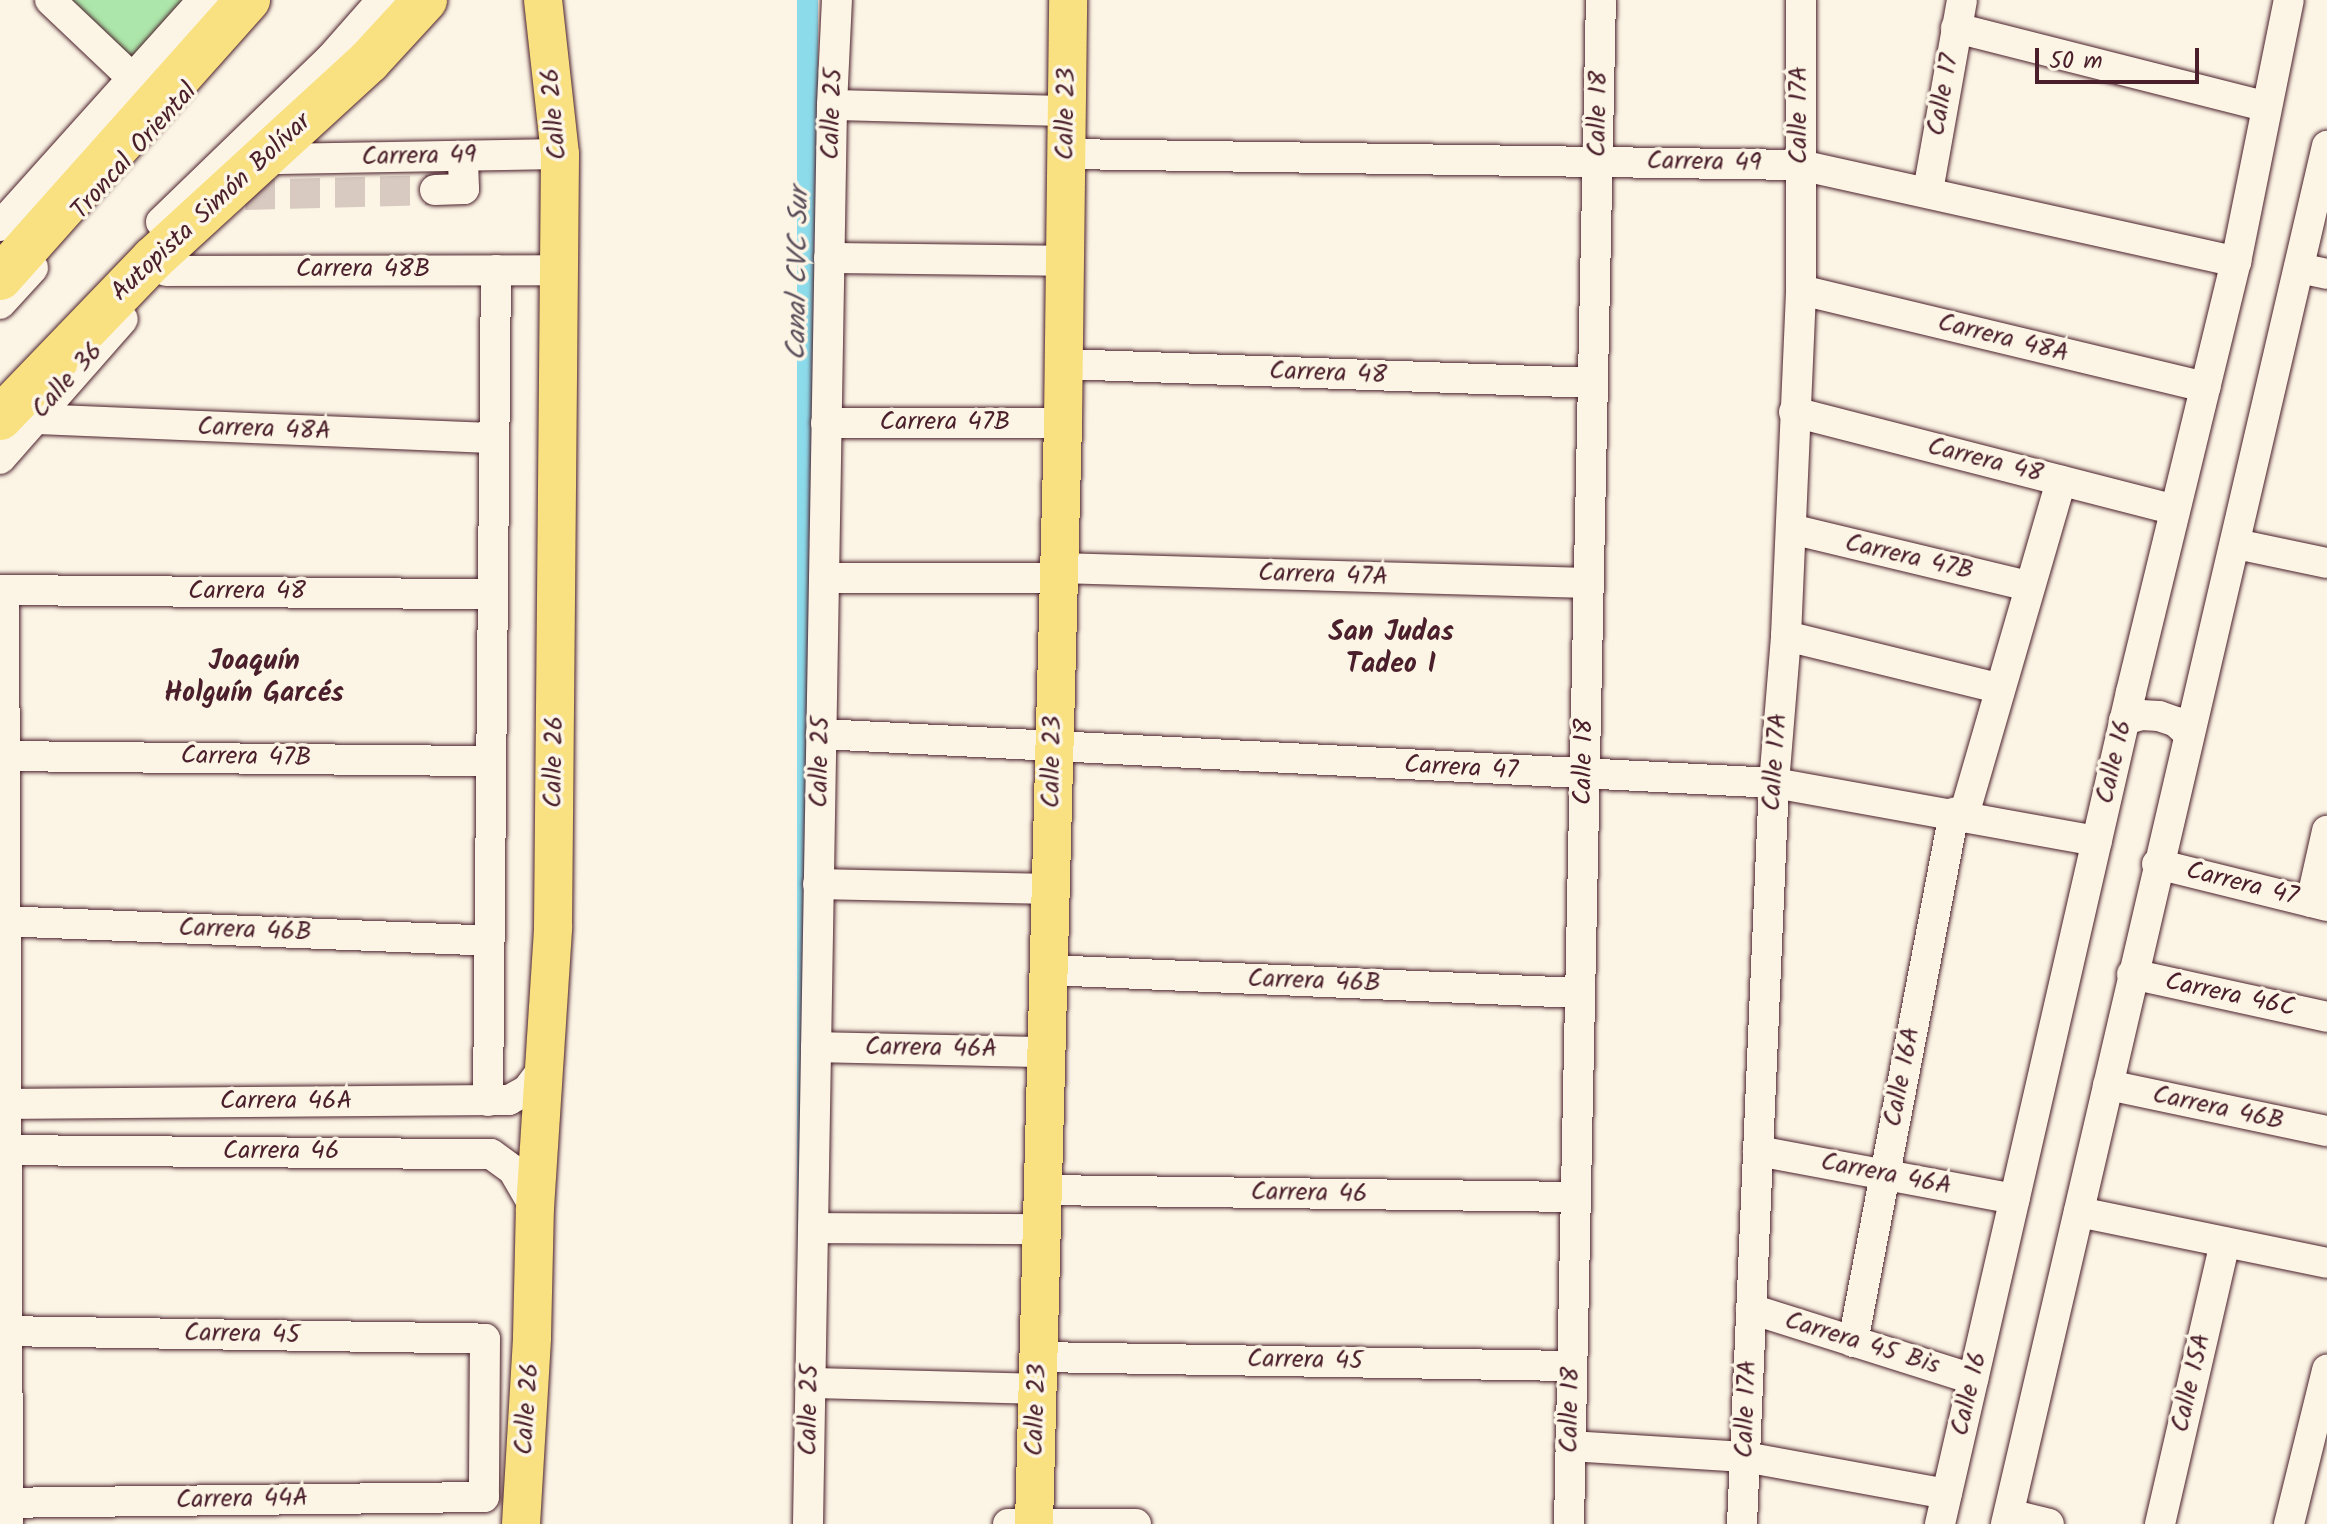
<!DOCTYPE html>
<meta charset="utf-8">
<style>
body{margin:0}
#map{position:relative;width:2327px;height:1524px;overflow:hidden;background:#fcf5e5;font-family:Kalam,sans-serif}
div>[style]{position:absolute}
.green>*{inset:0;background:#ade6aa}
.water>*{inset:0;background:#8cdbeb;transform-origin:0 0}
.minor-tunnel>*{height:30px;margin-top:-15px;transform-origin:0;background:repeating-linear-gradient(90deg,#d8cac0 0 30px,transparent 0 45px)}
.roads{filter:drop-shadow(0 0 2px #4a1f2b) drop-shadow(0 0 2px #4a1f2b)}
.minor>*{height:30px;margin:-15px;padding:0 15px;transform-origin:15px;border-radius:15px;background:#fcf5e5}
.major>*{height:38px;margin:-19px;padding:0 19px;transform-origin:19px;border-radius:19px;background:#f9e181}
.highway>*{height:44px;margin:-22px;padding:0 22px;transform-origin:22px;border-radius:22px;background:#f9e181}
span{translate:-50% -50%;white-space:nowrap;text-align:center;line-height:1.15;-webkit-text-stroke:7px #fcf5e5;paint-order:stroke}
.street-label{font-size:26px;color:#4a1f2b}
.water-label{font-size:28px;color:#5a4e5b;font-style:italic}
.neighbourhood-label{font-size:28px;color:#4a1f2b;font-weight:700}
.scale{position:absolute;left:2035px;top:48px;width:164px;height:36px;box-sizing:border-box;border:4px solid #4a1f2b;border-top:0;padding-left:10px;font-size:24px;line-height:28px;white-space:nowrap;color:#4a1f2b;-webkit-text-stroke:6px #fcf5e5;paint-order:stroke}
</style>
<div id="map">
<div class="green">
<div style="clip-path:polygon(50px 0,203px 0,131px 77px)"></div>
</div>
<div class="water">
<div style="left:797px;top:0;width:21px;height:1524px"></div>
</div>
<div class="minor-tunnel">
<div style="left:245px;top:195px;width:190px;rotate:-1.5deg"></div>
</div>
<div class="roads">
<div class="minor">
<div style="left:50px;top:0;width:112px;rotate:43.5deg"></div>
<div style="left:1956px;top:28px;width:319px;rotate:14.2deg"></div>
<div style="left:832px;top:105px;width:235px;rotate:1.5deg"></div>
<div style="left:1066px;top:154px;width:734px;rotate:0.86deg"></div>
<div style="left:1800px;top:165px;width:447px;rotate:12.5deg"></div>
<div style="left:279px;top:159px;width:281px;rotate:-1deg"></div>
<div style="left:435px;top:190px;width:29px;rotate:-2deg"></div>
<div style="left:464px;top:189px;width:33px;rotate:-92deg"></div>
<div style="left:1928px;top:191px;width:194px;rotate:-79.9deg"></div>
<div style="left:161px;top:222px;width:236px;rotate:-44deg"></div>
<div style="left:331px;top:58px;width:77px;rotate:-48.7deg"></div>
<div style="left:0;top:226px;width:304px;rotate:-48.1deg"></div>
<div style="left:829px;top:258px;width:236px;rotate:0.7deg"></div>
<div style="left:2299px;top:268px;width:29px;rotate:12deg"></div>
<div style="left:166px;top:271px;width:394px;rotate:-0.1deg"></div>
<div style="left:1801px;top:290px;width:416px;rotate:13.5deg"></div>
<div style="left:0;top:304px;width:49px;rotate:-47.5deg"></div>
<div style="left:1063px;top:364px;width:530px;rotate:2.05deg"></div>
<div style="left:1794px;top:412px;width:393px;rotate:14.4deg"></div>
<div style="left:35px;top:419px;width:459px;rotate:2.4deg"></div>
<div style="left:826px;top:423px;width:237px"></div>
<div style="left:0;top:459px;width:186px;rotate:-48.7deg"></div>
<div style="left:1791px;top:529px;width:244px;rotate:13.5deg"></div>
<div style="left:2236px;top:544px;width:93px;rotate:11.8deg"></div>
<div style="left:1058px;top:568px;width:531px;rotate:1.62deg"></div>
<div style="left:824px;top:578px;width:233px"></div>
<div style="left:0;top:590px;width:493px;rotate:0.5deg"></div>
<div style="left:4px;top:590px;width:934px;rotate:89.75deg"></div>
<div style="left:1786px;top:636px;width:218px;rotate:13.8deg"></div>
<div style="left:2124px;top:720px;width:18px;rotate:-16deg"></div>
<div style="left:2141px;top:715px;width:18px;rotate:3deg"></div>
<div style="left:2159px;top:716px;width:18px;rotate:19deg"></div>
<div style="left:2176px;top:722px;width:18px;rotate:43deg"></div>
<div style="left:821px;top:734px;width:954px;rotate:2.94deg"></div>
<div style="left:1774px;top:783px;width:328px;rotate:10.2deg"></div>
<div style="left:0;top:756px;width:491px;rotate:0.6deg"></div>
<div style="left:1964px;top:815px;width:348px;rotate:-73.8deg"></div>
<div style="left:2157px;top:864px;width:175px;rotate:13.9deg"></div>
<div style="left:818px;top:884px;width:232px;rotate:1.2deg"></div>
<div style="left:2311px;top:902px;width:73px;rotate:-77.3deg"></div>
<div style="left:0;top:921px;width:489px;rotate:2.3deg"></div>
<div style="left:1048px;top:970px;width:532px;rotate:2.48deg"></div>
<div style="left:2132px;top:974px;width:200px;rotate:12.4deg"></div>
<div style="left:816px;top:1047px;width:229px;rotate:1.3deg"></div>
<div style="left:2108px;top:1085px;width:224px;rotate:11.9deg"></div>
<div style="left:488px;top:1101px;width:831px;rotate:-89.45deg"></div>
<div style="left:0;top:1104px;width:509px;rotate:-0.45deg"></div>
<div style="left:509px;top:1100px;width:21px;rotate:-29deg"></div>
<div style="left:527px;top:1090px;width:21px;rotate:-53deg"></div>
<div style="left:540px;top:1073px;width:14px;rotate:-82deg"></div>
<div style="left:0;top:1150px;width:491px;rotate:0.5deg"></div>
<div style="left:491px;top:1154px;width:27px;rotate:36deg"></div>
<div style="left:513px;top:1170px;width:44px;rotate:59.9deg"></div>
<div style="left:1758px;top:1151px;width:261px;rotate:10.6deg"></div>
<div style="left:1042px;top:1190px;width:534px;rotate:0.75deg"></div>
<div style="left:2079px;top:1212px;width:253px;rotate:11.6deg"></div>
<div style="left:813px;top:1228px;width:228px;rotate:0.3deg"></div>
<div style="left:1751px;top:1309px;width:233px;rotate:17.5deg"></div>
<div style="left:0;top:1331px;width:485px;rotate:0.9deg"></div>
<div style="left:485px;top:1339px;width:158px;rotate:90.4deg"></div>
<div style="left:484px;top:1497px;width:484px;rotate:179.3deg"></div>
<div style="left:1853px;top:1342px;width:539px;rotate:-79.19deg"></div>
<div style="left:1038px;top:1357px;width:534px;rotate:0.97deg"></div>
<div style="left:810px;top:1383px;width:227px;rotate:1.5deg"></div>
<div style="left:1570px;top:1446px;width:175px;rotate:3.6deg"></div>
<div style="left:1745px;top:1457px;width:205px;rotate:10.4deg"></div>
<div style="left:2009px;top:1514px;width:41px;rotate:14deg"></div>
<div style="left:808px;top:1524px;width:1419px;rotate:-89.03deg"></div>
<div style="left:832px;top:105px;width:105px;rotate:-87.3deg"></div>
<div style="left:1008px;top:1524px;width:128px"></div>
<div style="left:1569px;top:1524px;width:1524px;rotate:-88.8deg"></div>
<div style="left:1742px;top:1524px;width:742px;rotate:-87.53deg"></div>
<div style="left:1774px;top:783px;width:147px;rotate:-85.3deg"></div>
<div style="left:1786px;top:636px;width:346px;rotate:-87.5deg"></div>
<div style="left:1801px;top:290px;width:290px;rotate:-90deg"></div>
<div style="left:1940px;top:1524px;width:854px;rotate:-77.07deg"></div>
<div style="left:2131px;top:692px;width:443px;rotate:-76.3deg"></div>
<div style="left:2236px;top:262px;width:267px;rotate:-78.6deg"></div>
<div style="left:2006px;top:1524px;width:1415px;rotate:-76.89deg"></div>
<div style="left:2160px;top:1524px;width:289px;rotate:-77deg"></div>
<div style="left:2289px;top:1524px;width:159px;rotate:-76.1deg"></div>
</div>
<div class="major">
<div style="left:521px;top:1524px;width:187px;rotate:-86.6deg"></div>
<div style="left:532px;top:1337px;width:129px;rotate:-88.7deg"></div>
<div style="left:535px;top:1208px;width:281px;rotate:-86.3deg"></div>
<div style="left:553px;top:928px;width:774px;rotate:-89.48deg"></div>
<div style="left:560px;top:154px;width:155px;rotate:-96.3deg"></div>
<div style="left:1034px;top:1524px;width:1101px;rotate:-88.49deg"></div>
<div style="left:1063px;top:423px;width:423px;rotate:-89.3deg"></div>
</div>
<div class="highway">
<div style="left:0;top:278px;width:373px;rotate:-48.3deg"></div>
<div style="left:0;top:418px;width:221px;rotate:-46.1deg"></div>
<div style="left:153px;top:259px;width:293px;rotate:-42.5deg"></div>
<div style="left:369px;top:61px;width:83px;rotate:-47.4deg"></div>
</div>
</div>
<div class="street-label">
<span style="left:1944px;top:95px;rotate:-80deg">Calle 17</span>
<span style="left:555px;top:114px;rotate:-95deg">Calle 26</span>
<span style="left:833px;top:114px;rotate:-88deg">Calle 25</span>
<span style="left:1067px;top:114px;rotate:-89deg">Calle 23</span>
<span style="left:1599px;top:114px;rotate:-89deg">Calle 18</span>
<span style="left:1800px;top:115px;rotate:-90deg">Calle 17A</span>
<span style="left:135px;top:152px;rotate:-48deg">Troncal Oriental</span>
<span style="left:419px;top:157px;rotate:-1deg">Carrera 49</span>
<span style="left:1704px;top:163px;rotate:1deg">Carrera 49</span>
<span style="left:212px;top:208px;rotate:-43deg">Autopista Simón Bolívar</span>
<span style="left:363px;top:270px">Carrera 48B</span>
<span style="left:2003px;top:339px;rotate:14deg">Carrera 48A</span>
<span style="left:1328px;top:374px;rotate:2deg">Carrera 48</span>
<span style="left:68px;top:381px;rotate:-48deg">Calle 36</span>
<span style="left:945px;top:423px">Carrera 47B</span>
<span style="left:264px;top:430px;rotate:2deg">Carrera 48A</span>
<span style="left:1985px;top:461px;rotate:14deg">Carrera 48</span>
<span style="left:1909px;top:558px;rotate:13deg">Carrera 47B</span>
<span style="left:1323px;top:576px;rotate:2deg">Carrera 47A</span>
<span style="left:247px;top:592px">Carrera 48</span>
<span style="left:246px;top:758px;rotate:1deg">Carrera 47B</span>
<span style="left:555px;top:762px;rotate:-89deg">Calle 26</span>
<span style="left:821px;top:762px;rotate:-89deg">Calle 25</span>
<span style="left:1053px;top:762px;rotate:-89deg">Calle 23</span>
<span style="left:1585px;top:762px;rotate:-89deg">Calle 18</span>
<span style="left:1776px;top:762px;rotate:-86deg">Calle 17A</span>
<span style="left:2115px;top:762px;rotate:-77deg">Calle 16</span>
<span style="left:1461px;top:769px;rotate:3deg">Carrera 47</span>
<span style="left:2242px;top:885px;rotate:14deg">Carrera 47</span>
<span style="left:245px;top:931px;rotate:2deg">Carrera 46B</span>
<span style="left:1314px;top:982px;rotate:2deg">Carrera 46B</span>
<span style="left:2230px;top:996px;rotate:12deg">Carrera 46C</span>
<span style="left:931px;top:1049px;rotate:1deg">Carrera 46A</span>
<span style="left:1903px;top:1077px;rotate:-79deg">Calle 16A</span>
<span style="left:286px;top:1102px">Carrera 46A</span>
<span style="left:2218px;top:1109px;rotate:12deg">Carrera 46B</span>
<span style="left:281px;top:1152px">Carrera 46</span>
<span style="left:1886px;top:1175px;rotate:11deg">Carrera 46A</span>
<span style="left:1309px;top:1194px;rotate:1deg">Carrera 46</span>
<span style="left:242px;top:1335px;rotate:1deg">Carrera 45</span>
<span style="left:1862px;top:1344px;rotate:17deg">Carrera 45 Bis</span>
<span style="left:1305px;top:1361px;rotate:1deg">Carrera 45</span>
<span style="left:2192px;top:1383px;rotate:-77deg">Calle 15A</span>
<span style="left:1970px;top:1394px;rotate:-77deg">Calle 16</span>
<span style="left:528px;top:1409px;rotate:-86deg">Calle 26</span>
<span style="left:1747px;top:1409px;rotate:-88deg">Calle 17A</span>
<span style="left:810px;top:1410px;rotate:-89deg">Calle 25</span>
<span style="left:1037px;top:1410px;rotate:-88deg">Calle 23</span>
<span style="left:1571px;top:1410px;rotate:-89deg">Calle 18</span>
<span style="left:242px;top:1500px;rotate:-1deg">Carrera 44A</span>
</div>
<div class="water-label">
<span style="left:799px;top:274px;rotate:-89deg">Canal CVC Sur</span>
</div>
<div class="neighbourhood-label">
<span style="left:1391px;top:649px">San Judas<br>Tadeo I</span>
<span style="left:254px;top:678px">Joaquín<br>Holguín Garcés</span>
</div>
<div class="scale">50 m</div>
</div>
